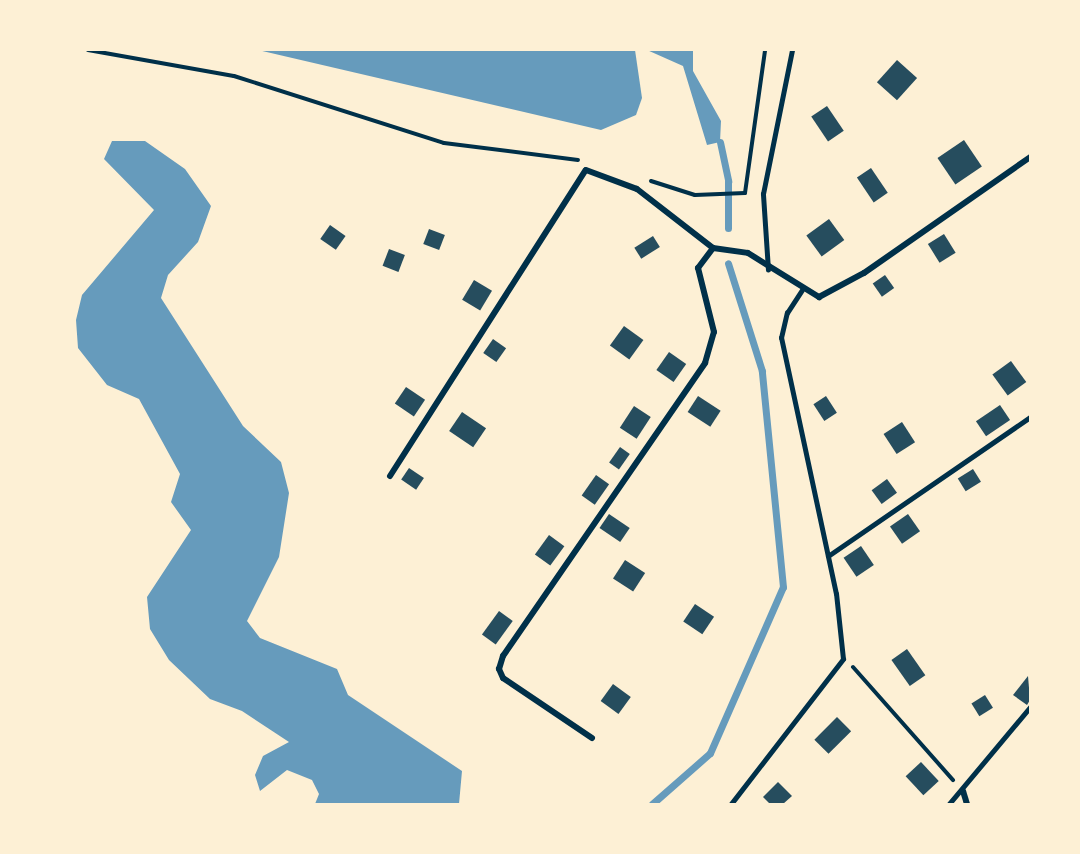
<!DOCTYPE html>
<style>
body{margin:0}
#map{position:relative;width:1080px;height:854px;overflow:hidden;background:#fdf0d5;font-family:"Roboto Condensed",sans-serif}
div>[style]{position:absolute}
.water>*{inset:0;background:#669bbc}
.stream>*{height:7px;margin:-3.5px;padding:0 3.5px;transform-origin:3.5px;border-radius:3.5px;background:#669bbc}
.building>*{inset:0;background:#264d5e;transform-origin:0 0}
.path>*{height:4px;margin:-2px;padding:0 2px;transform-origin:2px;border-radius:2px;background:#003049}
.service>*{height:4.5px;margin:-2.25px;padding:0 2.25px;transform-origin:2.25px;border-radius:2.25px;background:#003049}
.minor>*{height:6px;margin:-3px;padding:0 3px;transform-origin:3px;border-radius:3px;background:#003049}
span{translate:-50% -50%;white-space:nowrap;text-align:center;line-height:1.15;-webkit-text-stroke:4.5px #fdf0d5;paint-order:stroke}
.frame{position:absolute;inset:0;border:51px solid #fdf0d5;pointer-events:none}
</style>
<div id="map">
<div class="water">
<div style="clip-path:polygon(258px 50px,635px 50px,642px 98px,636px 115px,601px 130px)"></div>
<div style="clip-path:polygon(647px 50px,693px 50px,693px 71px,721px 121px,720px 142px,707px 145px,683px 66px)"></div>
<div style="clip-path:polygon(112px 141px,145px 141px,185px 169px,211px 206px,198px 242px,168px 275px,161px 298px,243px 426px,281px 462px,289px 493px,279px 557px,247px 621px,260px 638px,337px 669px,348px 695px,462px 771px,459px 804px,315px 804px,319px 794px,312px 780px,287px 770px,260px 791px,255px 775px,263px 756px,289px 742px,242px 711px,210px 699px,169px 660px,150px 629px,147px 597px,191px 530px,171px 502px,180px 474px,139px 399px,107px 385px,78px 348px,76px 320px,82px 295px,154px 210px,104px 159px)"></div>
</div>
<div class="stream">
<div style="left:720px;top:142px;width:40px;rotate:78deg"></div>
<div style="left:728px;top:181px;width:47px;rotate:90deg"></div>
<div style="left:652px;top:804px;width:77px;rotate:-41.3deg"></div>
<div style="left:710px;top:753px;width:181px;rotate:-66.3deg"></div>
<div style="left:783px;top:587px;width:217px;rotate:-95.6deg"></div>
<div style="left:762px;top:371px;width:113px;rotate:-107.5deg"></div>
</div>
<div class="building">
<div style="left:897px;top:60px;width:27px;height:30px;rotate:42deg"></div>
<div style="left:827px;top:106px;width:30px;height:19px;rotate:56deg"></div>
<div style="left:964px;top:140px;width:32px;height:32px;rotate:56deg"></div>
<div style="left:871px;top:168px;width:30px;height:17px;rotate:56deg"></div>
<div style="left:829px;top:219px;width:26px;height:28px;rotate:54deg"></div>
<div style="left:330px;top:225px;width:19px;height:17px;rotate:35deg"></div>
<div style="left:429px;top:229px;width:17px;height:16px;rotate:21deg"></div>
<div style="left:944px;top:234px;width:22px;height:19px;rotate:58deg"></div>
<div style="left:653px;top:236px;width:13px;height:22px;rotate:58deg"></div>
<div style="left:389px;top:249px;width:17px;height:18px;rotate:21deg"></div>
<div style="left:885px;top:275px;width:16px;height:15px;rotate:55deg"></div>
<div style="left:474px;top:280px;width:21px;height:23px;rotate:31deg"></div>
<div style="left:624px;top:326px;width:24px;height:24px;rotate:36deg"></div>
<div style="left:493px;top:339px;width:16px;height:17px;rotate:35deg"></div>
<div style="left:669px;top:352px;width:21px;height:22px;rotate:35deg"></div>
<div style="left:1011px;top:361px;width:26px;height:23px;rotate:54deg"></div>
<div style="left:406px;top:387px;width:23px;height:20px;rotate:34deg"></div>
<div style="left:698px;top:396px;width:27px;height:19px;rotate:33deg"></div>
<div style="left:826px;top:396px;width:20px;height:15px;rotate:57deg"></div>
<div style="left:1000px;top:405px;width:18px;height:29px;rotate:56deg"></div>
<div style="left:634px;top:406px;width:20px;height:26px;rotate:33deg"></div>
<div style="left:462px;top:412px;width:29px;height:23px;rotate:34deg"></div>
<div style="left:902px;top:422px;width:24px;height:22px;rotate:57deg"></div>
<div style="left:620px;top:447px;width:12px;height:19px;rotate:35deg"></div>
<div style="left:409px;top:468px;width:18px;height:14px;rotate:34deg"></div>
<div style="left:973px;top:469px;width:15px;height:18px;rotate:58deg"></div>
<div style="left:596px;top:475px;width:16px;height:25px;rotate:35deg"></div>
<div style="left:887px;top:479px;width:17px;height:19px;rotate:54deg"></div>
<div style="left:609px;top:514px;width:25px;height:17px;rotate:34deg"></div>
<div style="left:908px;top:514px;width:21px;height:22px;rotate:55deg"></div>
<div style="left:549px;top:535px;width:19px;height:24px;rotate:36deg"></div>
<div style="left:861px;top:546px;width:23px;height:21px;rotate:56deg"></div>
<div style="left:625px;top:560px;width:24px;height:22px;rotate:33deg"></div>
<div style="left:695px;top:604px;width:23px;height:21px;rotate:34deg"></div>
<div style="left:499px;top:611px;width:17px;height:29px;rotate:36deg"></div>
<div style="left:907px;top:649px;width:32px;height:19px;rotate:55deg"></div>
<div style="clip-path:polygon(1028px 676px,1030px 700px,1027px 705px,1013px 695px)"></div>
<div style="left:613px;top:684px;width:22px;height:21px;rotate:36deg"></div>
<div style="left:985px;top:695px;width:15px;height:16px;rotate:58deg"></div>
<div style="left:837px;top:717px;width:20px;height:32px;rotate:45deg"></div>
<div style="left:921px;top:762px;width:26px;height:21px;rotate:47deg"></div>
<div style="clip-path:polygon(778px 782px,792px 796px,783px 804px,770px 804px,763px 797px)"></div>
</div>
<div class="path">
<div style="left:88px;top:50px;width:148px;rotate:10.1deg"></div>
<div style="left:234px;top:76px;width:220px;rotate:17.7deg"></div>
<div style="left:444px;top:143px;width:135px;rotate:7.2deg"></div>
<div style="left:651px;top:181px;width:46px;rotate:17.7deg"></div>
<div style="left:695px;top:195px;width:50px;rotate:-2.3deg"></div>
<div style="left:745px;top:193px;width:144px;rotate:-82deg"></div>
<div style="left:853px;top:667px;width:151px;rotate:48.5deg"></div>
</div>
<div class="service">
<div style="left:768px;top:270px;width:76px;rotate:-93.8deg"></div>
<div style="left:763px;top:194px;width:147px;rotate:-78.6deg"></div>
<div style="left:828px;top:556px;width:245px;rotate:-34.5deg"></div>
<div style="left:731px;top:804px;width:183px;rotate:-52.3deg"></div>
<div style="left:843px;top:659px;width:65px;rotate:-96.1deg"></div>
<div style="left:836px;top:594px;width:262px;rotate:-102.1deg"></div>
<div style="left:781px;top:338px;width:26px;rotate:-77deg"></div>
<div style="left:787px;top:313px;width:27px;rotate:-57deg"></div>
<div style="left:949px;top:804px;width:126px;rotate:-50.1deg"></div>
</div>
<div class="minor">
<div style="left:390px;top:476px;width:363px;rotate:-57.4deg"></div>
<div style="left:586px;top:170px;width:54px;rotate:20.4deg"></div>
<div style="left:637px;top:189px;width:96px;rotate:37.8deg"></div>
<div style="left:713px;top:248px;width:35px;rotate:8deg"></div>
<div style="left:748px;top:253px;width:84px;rotate:31.8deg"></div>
<div style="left:819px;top:297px;width:51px;rotate:-28.1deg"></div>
<div style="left:864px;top:273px;width:203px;rotate:-34.9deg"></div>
<div style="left:592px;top:738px;width:107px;rotate:-146deg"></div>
<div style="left:503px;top:678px;width:10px;rotate:-114deg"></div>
<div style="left:499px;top:669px;width:14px;rotate:-73deg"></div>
<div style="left:503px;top:656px;width:356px;rotate:-55.4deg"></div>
<div style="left:705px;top:363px;width:32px;rotate:-74deg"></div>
<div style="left:714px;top:332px;width:66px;rotate:-104deg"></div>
<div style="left:698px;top:268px;width:25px;rotate:-53deg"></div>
<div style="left:963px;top:791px;width:14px;rotate:73deg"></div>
</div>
<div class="frame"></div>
</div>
